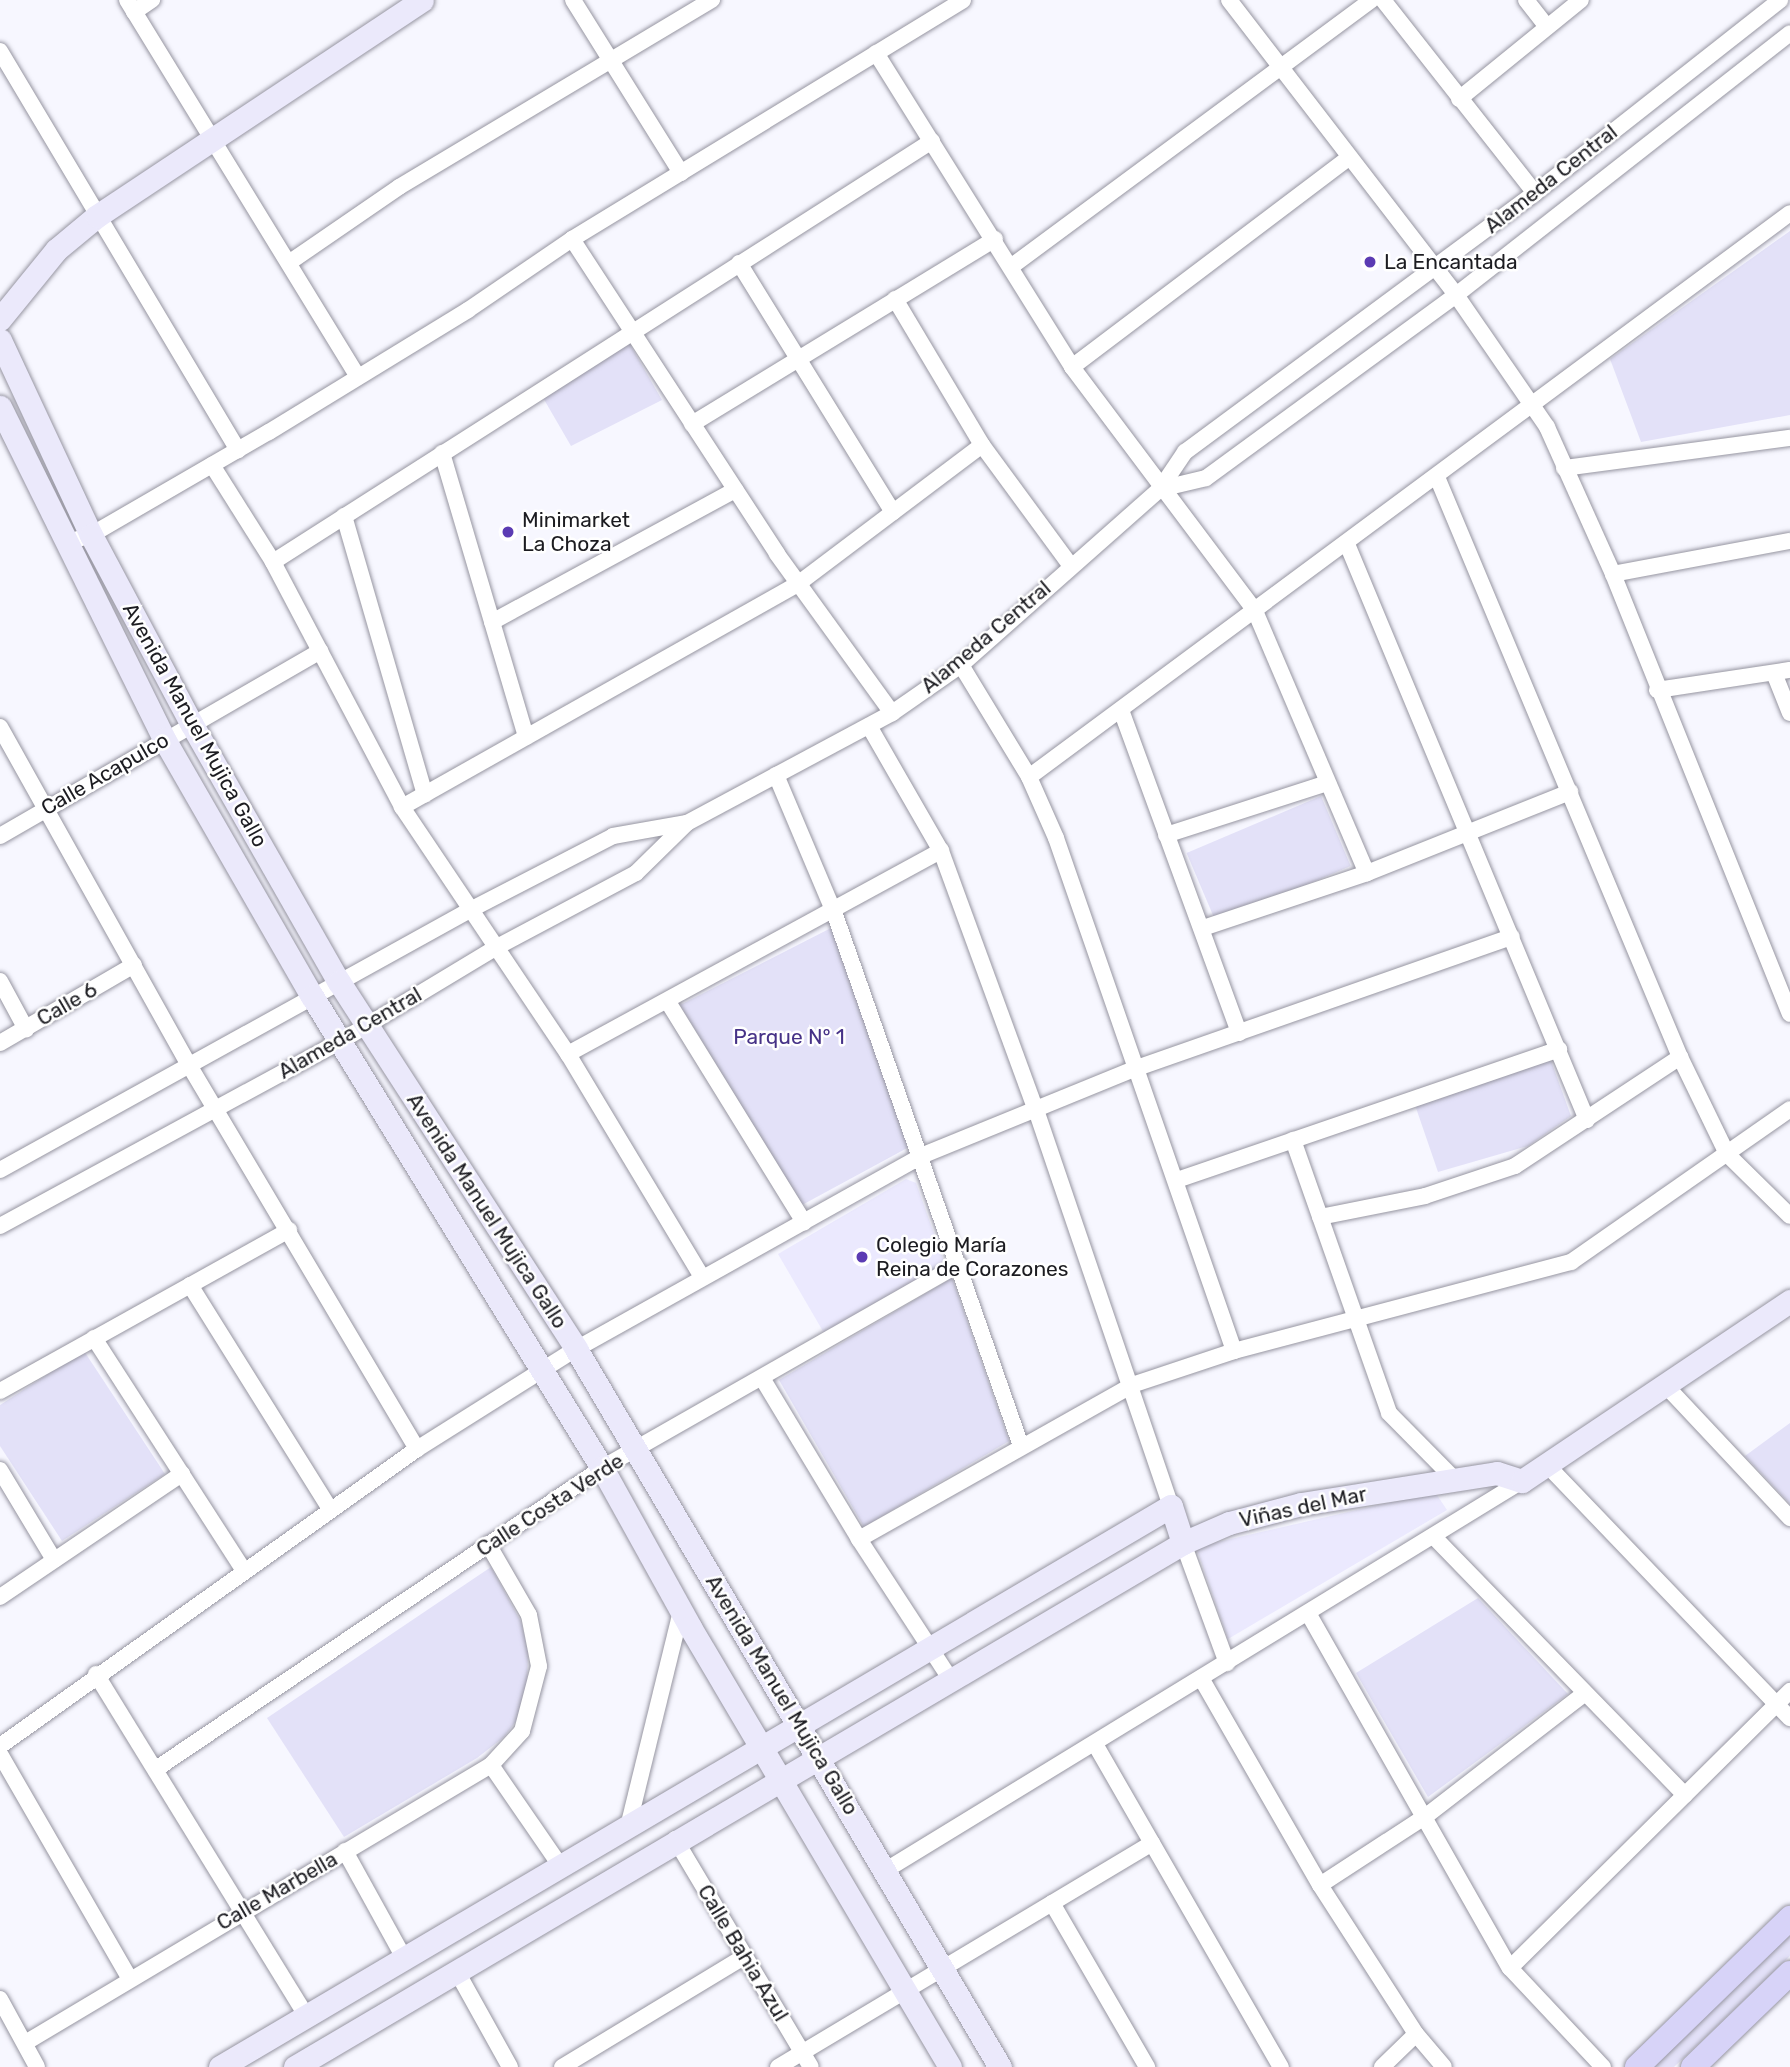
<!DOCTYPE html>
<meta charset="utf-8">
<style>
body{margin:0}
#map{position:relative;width:1790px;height:2067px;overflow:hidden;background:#f7f7ff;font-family:Rubik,sans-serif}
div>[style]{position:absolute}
.built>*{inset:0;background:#ebe9fe}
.green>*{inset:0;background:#e3e1f8;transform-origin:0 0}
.roads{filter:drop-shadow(0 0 2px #9695a1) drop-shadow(0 0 2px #9695a1)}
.street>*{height:16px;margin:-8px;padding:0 8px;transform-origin:8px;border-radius:8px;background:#fff}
.secondary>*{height:23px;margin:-11.5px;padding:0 11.5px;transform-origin:11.5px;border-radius:11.5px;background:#ebe9fb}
.primary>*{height:24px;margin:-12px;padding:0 12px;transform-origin:12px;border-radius:12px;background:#d7d3f8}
.dots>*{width:19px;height:19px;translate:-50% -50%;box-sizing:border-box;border:4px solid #fff;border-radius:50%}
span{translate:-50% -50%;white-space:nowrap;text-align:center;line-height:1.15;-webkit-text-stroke:5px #fff;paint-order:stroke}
.street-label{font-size:21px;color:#1c1c21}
.poi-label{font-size:21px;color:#1c1c21}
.left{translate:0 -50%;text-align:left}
.park-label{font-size:21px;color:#463287}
</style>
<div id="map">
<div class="built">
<div style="clip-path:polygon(906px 1179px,916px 1183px,945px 1264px,824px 1333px,778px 1254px)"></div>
<div style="clip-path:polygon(1435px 1492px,1447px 1510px,1228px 1639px,1196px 1547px)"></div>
</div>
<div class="green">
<div style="clip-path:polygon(1790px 231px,1790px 415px,1641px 442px,1610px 359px)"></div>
<div style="clip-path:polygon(628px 341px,662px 400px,571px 446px,542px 396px)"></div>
<div style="left:1321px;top:796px;width:76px;height:146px;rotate:67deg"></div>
<div style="clip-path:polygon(831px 928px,909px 1147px,802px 1205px,680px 1005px)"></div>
<div style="clip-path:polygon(1550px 1058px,1571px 1116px,1528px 1146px,1438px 1172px,1415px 1105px)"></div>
<div style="clip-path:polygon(952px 1278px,1009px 1441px,864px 1527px,779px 1380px)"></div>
<div style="clip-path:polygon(84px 1351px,165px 1474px,62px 1541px,0 1446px,0 1405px)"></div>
<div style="clip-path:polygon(1790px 1423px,1790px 1504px,1745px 1456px)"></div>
<div style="clip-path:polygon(491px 1567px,521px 1622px,528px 1651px,527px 1688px,519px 1717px,504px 1737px,477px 1758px,344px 1837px,267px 1718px)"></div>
<div style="clip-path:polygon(1478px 1598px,1568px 1694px,1428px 1797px,1356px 1673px)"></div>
<div style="clip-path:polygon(1790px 1933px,1790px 1956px,1674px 2067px,1652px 2067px)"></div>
</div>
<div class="roads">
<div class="street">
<div style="left:127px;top:0;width:442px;rotate:58.5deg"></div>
<div style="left:573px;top:0;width:204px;rotate:58deg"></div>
<div style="left:1229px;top:0;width:372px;rotate:52.4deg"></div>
<div style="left:1456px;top:295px;width:160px;rotate:55.4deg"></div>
<div style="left:1547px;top:427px;width:161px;rotate:65.8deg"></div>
<div style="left:1613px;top:574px;width:474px;rotate:68.1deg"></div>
<div style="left:1383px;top:0;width:246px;rotate:51.8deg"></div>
<div style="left:1526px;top:0;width:34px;rotate:52deg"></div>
<div style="left:134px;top:12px;width:22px;rotate:-34deg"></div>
<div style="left:0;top:51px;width:465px;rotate:59.2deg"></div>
<div style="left:876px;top:53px;width:370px;rotate:58deg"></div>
<div style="left:1072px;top:367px;width:305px;rotate:53.1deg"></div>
<div style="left:1255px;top:611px;width:285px;rotate:66.9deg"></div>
<div style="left:1459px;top:99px;width:157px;rotate:-39.1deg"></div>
<div style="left:572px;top:239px;width:376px;rotate:56.9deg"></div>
<div style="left:777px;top:554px;width:196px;rotate:54.1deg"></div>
<div style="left:290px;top:262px;width:132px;rotate:-34.5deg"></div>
<div style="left:399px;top:187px;width:365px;rotate:-30.9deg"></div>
<div style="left:739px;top:263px;width:293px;rotate:58.3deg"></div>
<div style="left:1012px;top:266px;width:447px;rotate:-36.5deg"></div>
<div style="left:895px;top:299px;width:170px;rotate:59.2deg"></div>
<div style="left:982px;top:445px;width:149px;rotate:53.7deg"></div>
<div style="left:1072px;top:367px;width:346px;rotate:-37.1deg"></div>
<div style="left:692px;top:424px;width:355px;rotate:-31.4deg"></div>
<div style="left:442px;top:453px;width:296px;rotate:73.5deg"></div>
<div style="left:212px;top:465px;width:115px;rotate:57.8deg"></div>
<div style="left:273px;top:562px;width:277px;rotate:62.2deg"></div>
<div style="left:402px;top:807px;width:298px;rotate:56.1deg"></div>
<div style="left:568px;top:1054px;width:260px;rotate:59deg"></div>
<div style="left:1564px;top:468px;width:228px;rotate:-7.6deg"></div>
<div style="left:1437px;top:477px;width:629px;rotate:67.27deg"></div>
<div style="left:1680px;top:1057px;width:108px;rotate:64.1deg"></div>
<div style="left:1727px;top:1154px;width:88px;rotate:44.5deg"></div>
<div style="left:1160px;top:489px;width:47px;rotate:-13.4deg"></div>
<div style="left:1206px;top:478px;width:310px;rotate:-36.2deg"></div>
<div style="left:1456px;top:295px;width:424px;rotate:-38.1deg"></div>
<div style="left:344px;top:516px;width:290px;rotate:73.8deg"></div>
<div style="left:66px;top:543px;width:26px;rotate:-18deg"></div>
<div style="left:91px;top:535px;width:206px;rotate:-30.1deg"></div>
<div style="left:269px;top:432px;width:233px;rotate:-31.5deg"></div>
<div style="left:468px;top:310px;width:126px;rotate:-34.3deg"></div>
<div style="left:572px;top:239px;width:458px;rotate:-31.4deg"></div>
<div style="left:1347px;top:544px;width:624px;rotate:67.38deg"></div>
<div style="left:273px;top:562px;width:782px;rotate:-32.57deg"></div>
<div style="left:1613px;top:574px;width:180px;rotate:-10.6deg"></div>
<div style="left:492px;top:622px;width:277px;rotate:-28.5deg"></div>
<div style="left:961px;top:665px;width:131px;rotate:58.7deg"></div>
<div style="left:1029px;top:777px;width:67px;rotate:66.1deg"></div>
<div style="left:1056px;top:838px;width:543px;rotate:70.86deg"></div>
<div style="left:1774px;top:673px;width:43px;rotate:68.2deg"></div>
<div style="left:1657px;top:690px;width:134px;rotate:-8.6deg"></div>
<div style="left:1121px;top:710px;width:344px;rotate:69.9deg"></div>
<div style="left:869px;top:726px;width:144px;rotate:60.1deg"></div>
<div style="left:941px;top:851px;width:276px;rotate:69.9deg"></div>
<div style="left:1036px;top:1110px;width:418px;rotate:71.2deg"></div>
<div style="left:0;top:727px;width:387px;rotate:60.8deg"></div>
<div style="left:189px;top:1065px;width:447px;rotate:59.3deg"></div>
<div style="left:776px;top:775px;width:149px;rotate:67.1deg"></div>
<div style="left:834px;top:912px;width:566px;rotate:70.7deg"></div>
<div style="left:1029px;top:777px;width:947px;rotate:-36.54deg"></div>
<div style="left:402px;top:807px;width:456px;rotate:-29.4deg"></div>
<div style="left:799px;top:583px;width:229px;rotate:-37deg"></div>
<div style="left:1166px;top:835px;width:169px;rotate:-17.9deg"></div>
<div style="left:0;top:836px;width:370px;rotate:-30deg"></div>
<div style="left:1203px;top:928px;width:173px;rotate:-18.5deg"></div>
<div style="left:1367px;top:873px;width:219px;rotate:-21.8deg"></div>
<div style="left:0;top:981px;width:55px;rotate:61.6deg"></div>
<div style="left:668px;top:1002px;width:259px;rotate:58.3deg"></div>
<div style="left:0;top:1043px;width:155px;rotate:-30.2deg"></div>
<div style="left:568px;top:1054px;width:425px;rotate:-28.6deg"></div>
<div style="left:1293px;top:1140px;width:289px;rotate:70.6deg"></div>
<div style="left:1389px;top:1413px;width:91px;rotate:45.4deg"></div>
<div style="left:0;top:1170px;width:535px;rotate:-28.96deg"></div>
<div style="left:468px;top:911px;width:163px;rotate:-27.3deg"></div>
<div style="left:613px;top:836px;width:75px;rotate:-10deg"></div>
<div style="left:1177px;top:1180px;width:404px;rotate:-18.9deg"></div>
<div style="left:1320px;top:1217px;width:107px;rotate:-11.3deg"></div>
<div style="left:1425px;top:1196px;width:95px;rotate:-18.4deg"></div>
<div style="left:1515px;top:1166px;width:198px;rotate:-33.4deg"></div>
<div style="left:0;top:1226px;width:388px;rotate:-28.5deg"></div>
<div style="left:341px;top:1041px;width:182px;rotate:-31.1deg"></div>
<div style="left:497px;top:947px;width:157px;rotate:-28deg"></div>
<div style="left:636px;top:873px;width:71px;rotate:-44.4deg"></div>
<div style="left:687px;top:823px;width:233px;rotate:-28.2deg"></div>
<div style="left:892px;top:713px;width:84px;rotate:-34.8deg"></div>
<div style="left:961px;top:665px;width:266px;rotate:-41.5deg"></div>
<div style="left:1160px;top:489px;width:45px;rotate:-56deg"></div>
<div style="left:1185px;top:452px;width:435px;rotate:-36.5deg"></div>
<div style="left:1535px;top:193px;width:312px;rotate:-38.2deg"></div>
<div style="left:190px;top:1285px;width:264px;rotate:58deg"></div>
<div style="left:94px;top:1338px;width:275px;rotate:57.2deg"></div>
<div style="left:762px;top:1378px;width:188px;rotate:58.9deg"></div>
<div style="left:859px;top:1539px;width:168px;rotate:56.9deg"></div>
<div style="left:1667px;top:1387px;width:180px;rotate:46.8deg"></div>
<div style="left:0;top:1391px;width:331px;rotate:-29.1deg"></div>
<div style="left:1547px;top:1465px;width:351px;rotate:46.2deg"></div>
<div style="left:0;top:1470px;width:105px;rotate:59deg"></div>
<div style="left:1434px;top:1537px;width:360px;rotate:45.8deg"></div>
<div style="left:859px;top:1539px;width:313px;rotate:-29.4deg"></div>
<div style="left:1132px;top:1385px;width:108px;rotate:-18.4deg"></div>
<div style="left:1234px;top:1351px;width:349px;rotate:-14.8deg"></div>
<div style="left:1571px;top:1262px;width:267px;rotate:-34.9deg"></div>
<div style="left:1183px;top:1543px;width:128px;rotate:69.9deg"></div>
<div style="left:0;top:1597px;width:220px;rotate:-34.1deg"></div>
<div style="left:1308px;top:1613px;width:408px;rotate:60.4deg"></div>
<div style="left:1510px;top:1968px;width:136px;rotate:46.8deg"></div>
<div style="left:96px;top:1674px;width:399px;rotate:58.4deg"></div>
<div style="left:1201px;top:1678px;width:239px;rotate:60.1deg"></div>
<div style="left:1320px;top:1885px;width:177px;rotate:57.2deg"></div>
<div style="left:1416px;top:2034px;width:43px;rotate:49.7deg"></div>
<div style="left:1095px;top:1744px;width:373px;rotate:60.1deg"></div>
<div style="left:0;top:1746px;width:512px;rotate:-35.46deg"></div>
<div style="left:417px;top:1449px;width:188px;rotate:-32.2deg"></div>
<div style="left:576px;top:1349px;width:395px;rotate:-29.2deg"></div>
<div style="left:921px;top:1156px;width:233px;rotate:-22.2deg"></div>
<div style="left:1137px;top:1068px;width:397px;rotate:-19.3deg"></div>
<div style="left:0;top:1754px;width:260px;rotate:60deg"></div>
<div style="left:491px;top:1765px;width:124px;rotate:55.5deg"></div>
<div style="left:156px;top:1769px;width:538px;rotate:-34.01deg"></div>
<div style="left:602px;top:1468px;width:411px;rotate:-29.7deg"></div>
<div style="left:629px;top:1823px;width:218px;rotate:-76.2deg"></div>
<div style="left:675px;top:1839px;width:265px;rotate:59.2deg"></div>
<div style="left:345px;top:1851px;width:122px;rotate:61.1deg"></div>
<div style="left:886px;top:1870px;width:746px;rotate:-31.45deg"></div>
<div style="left:1320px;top:1885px;width:126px;rotate:-33.1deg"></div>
<div style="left:1426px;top:1816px;width:201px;rotate:-37.7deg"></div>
<div style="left:1052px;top:1903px;width:190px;rotate:59.9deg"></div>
<div style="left:1510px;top:1968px;width:394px;rotate:-44.7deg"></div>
<div style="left:456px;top:1970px;width:111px;rotate:60.9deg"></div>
<div style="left:0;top:1999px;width:77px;rotate:61.4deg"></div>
<div style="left:25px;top:2043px;width:543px;rotate:-30.82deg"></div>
<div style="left:491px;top:1765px;width:46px;rotate:-47.6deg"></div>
<div style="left:522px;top:1731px;width:67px;rotate:-75.3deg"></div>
<div style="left:539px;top:1666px;width:52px;rotate:-101.1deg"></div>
<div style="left:529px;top:1615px;width:82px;rotate:-120deg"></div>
<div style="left:562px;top:2067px;width:214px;rotate:-31.2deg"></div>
<div style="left:778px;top:2067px;width:436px;rotate:-30.9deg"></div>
<div style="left:1382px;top:2067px;width:47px;rotate:-44.1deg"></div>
</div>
<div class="secondary">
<div style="left:0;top:319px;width:89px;rotate:-50.9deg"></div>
<div style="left:56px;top:250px;width:53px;rotate:-39.7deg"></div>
<div style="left:97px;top:216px;width:390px;rotate:-33.6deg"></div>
<div style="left:0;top:340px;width:215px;rotate:65deg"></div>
<div style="left:91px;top:535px;width:213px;rotate:62deg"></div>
<div style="left:191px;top:723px;width:298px;rotate:60.3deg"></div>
<div style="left:339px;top:982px;width:437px;rotate:57.1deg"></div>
<div style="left:576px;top:1349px;width:834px;rotate:59.44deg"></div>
<div style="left:0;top:407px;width:370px;rotate:63.7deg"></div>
<div style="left:164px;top:739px;width:297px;rotate:60.1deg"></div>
<div style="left:312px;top:996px;width:554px;rotate:58.43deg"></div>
<div style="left:602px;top:1468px;width:182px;rotate:61deg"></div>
<div style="left:690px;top:1627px;width:511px;rotate:59.42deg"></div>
<div style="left:220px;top:2067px;width:1104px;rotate:-30.54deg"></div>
<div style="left:1171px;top:1506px;width:39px;rotate:72deg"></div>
<div style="left:295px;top:2067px;width:1031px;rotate:-30.54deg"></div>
<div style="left:1183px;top:1543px;width:50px;rotate:-23.5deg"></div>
<div style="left:1229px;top:1523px;width:74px;rotate:-14.8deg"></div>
<div style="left:1301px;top:1504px;width:198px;rotate:-9deg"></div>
<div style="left:1497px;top:1473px;width:26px;rotate:18deg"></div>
<div style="left:1522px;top:1481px;width:323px;rotate:-33.9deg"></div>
</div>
<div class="primary">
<div style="left:1637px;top:2067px;width:214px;rotate:-44.2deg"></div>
<div style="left:1693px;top:2067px;width:135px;rotate:-44.1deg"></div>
</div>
</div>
<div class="dots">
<div style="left:1370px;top:262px;background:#5b3bb3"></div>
<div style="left:508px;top:532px;background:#5b3bb3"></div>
<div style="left:862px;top:1257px;background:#5b3bb3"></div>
</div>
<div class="street-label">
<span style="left:1551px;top:179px;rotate:-38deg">Alameda Central</span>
<span style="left:986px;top:637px;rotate:-40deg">Alameda Central</span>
<span style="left:195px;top:725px;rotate:61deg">Avenida Manuel Mujica Gallo</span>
<span style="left:105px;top:774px;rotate:-30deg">Calle Acapulco</span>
<span style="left:67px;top:1004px;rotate:-30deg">Calle 6</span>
<span style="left:350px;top:1033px;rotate:-30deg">Alameda Central</span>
<span style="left:487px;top:1211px;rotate:57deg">Avenida Manuel Mujica Gallo</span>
<span style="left:550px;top:1505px;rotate:-33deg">Calle Costa Verde</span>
<span style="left:1303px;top:1507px;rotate:-12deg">Viñas del Mar</span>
<span style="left:782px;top:1695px;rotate:59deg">Avenida Manuel Mujica Gallo</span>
<span style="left:277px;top:1891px;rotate:-30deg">Calle Marbella</span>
<span style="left:743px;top:1953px;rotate:59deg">Calle Bahia Azul</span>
</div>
<div class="poi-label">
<span class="left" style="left:1384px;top:262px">La Encantada</span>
<span class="left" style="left:522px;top:532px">Minimarket<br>La Choza</span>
<span class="left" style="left:876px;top:1257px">Colegio María<br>Reina de Corazones</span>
</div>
<div class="park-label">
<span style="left:789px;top:1037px">Parque N° 1</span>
</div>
</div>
